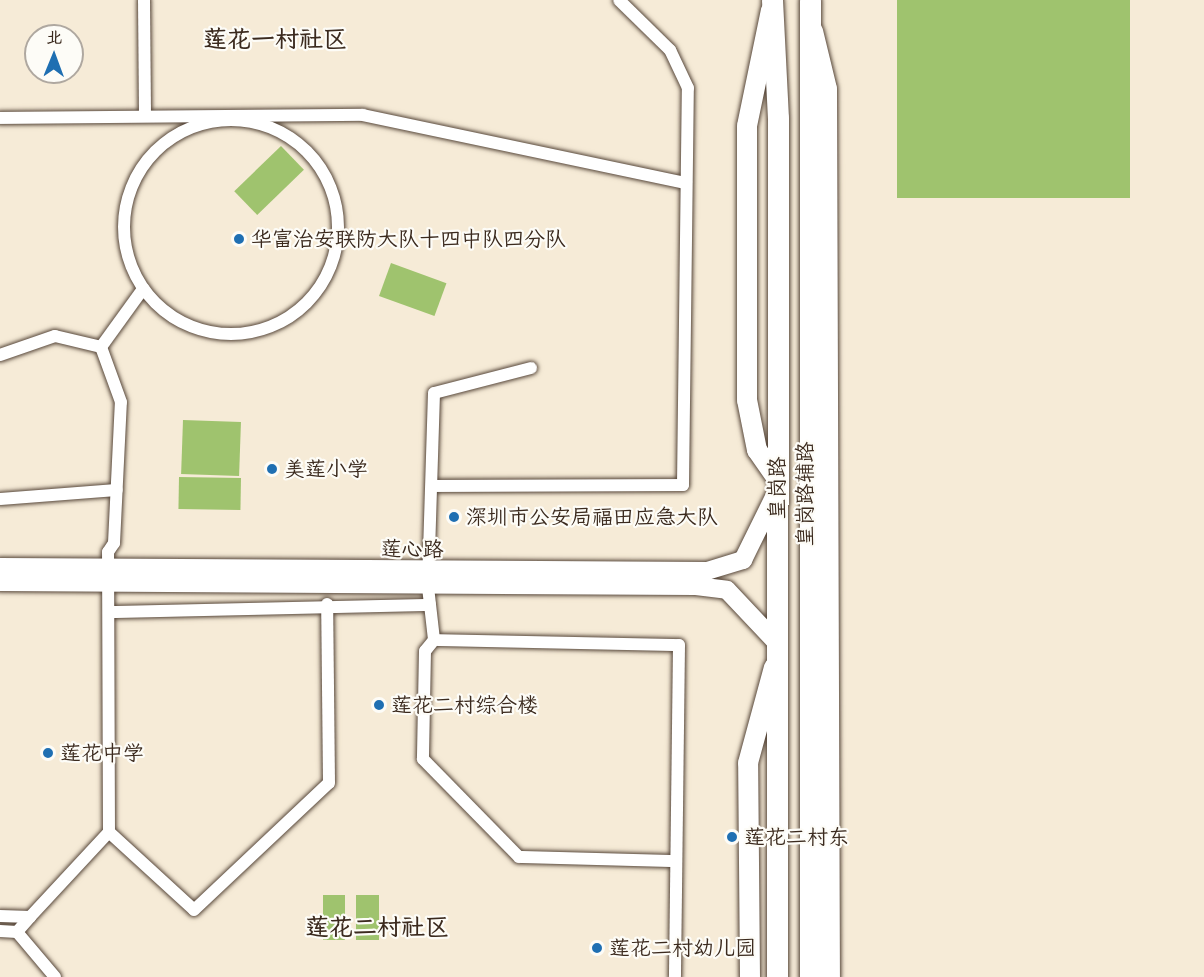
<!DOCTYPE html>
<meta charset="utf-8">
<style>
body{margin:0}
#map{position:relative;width:1204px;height:977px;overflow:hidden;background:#f6ebd7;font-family:Itim,"LXGW WenKai TC",sans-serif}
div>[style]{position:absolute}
.green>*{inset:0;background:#9fc36e;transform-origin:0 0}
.roads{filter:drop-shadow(0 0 2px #57473a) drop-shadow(0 0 2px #57473a)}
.minor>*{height:12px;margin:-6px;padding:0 6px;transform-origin:6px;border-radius:6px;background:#fff}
.minor>.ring{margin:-6px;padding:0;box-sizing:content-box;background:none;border:12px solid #fff;border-radius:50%}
.secondary>*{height:18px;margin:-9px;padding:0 9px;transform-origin:9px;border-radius:9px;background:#fff}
.primary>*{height:20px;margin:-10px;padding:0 10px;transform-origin:10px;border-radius:10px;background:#fff}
.trunk>*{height:21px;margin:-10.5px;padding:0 10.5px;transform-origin:10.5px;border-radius:10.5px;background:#fff}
.dots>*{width:16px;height:16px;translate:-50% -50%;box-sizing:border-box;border:3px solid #fdfcf7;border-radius:50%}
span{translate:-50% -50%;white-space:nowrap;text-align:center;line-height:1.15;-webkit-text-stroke:4.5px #fdfcf7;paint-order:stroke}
.poi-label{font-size:21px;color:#3b2a1e}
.left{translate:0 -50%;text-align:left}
.street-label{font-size:21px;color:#3b2a1e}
.quarter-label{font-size:24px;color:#3b2a1e;font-weight:700}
.north{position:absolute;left:24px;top:24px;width:60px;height:60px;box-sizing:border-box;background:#fdfcf7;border:2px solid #afa8a0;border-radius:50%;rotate:1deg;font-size:16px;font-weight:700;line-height:24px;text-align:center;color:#3b2a1e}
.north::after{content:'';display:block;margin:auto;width:21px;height:27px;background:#1f6fb2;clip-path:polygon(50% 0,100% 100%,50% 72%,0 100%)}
</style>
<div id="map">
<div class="green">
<div style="left:897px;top:0;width:233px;height:198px"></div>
<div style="left:281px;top:146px;width:33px;height:65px;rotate:46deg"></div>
<div style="left:391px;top:263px;width:59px;height:35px;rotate:20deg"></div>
<div style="left:183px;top:420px;width:58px;height:54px;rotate:2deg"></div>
<div style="left:179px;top:477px;width:62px;height:32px;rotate:1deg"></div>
<div style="left:323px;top:895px;width:22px;height:45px"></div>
<div style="left:356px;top:895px;width:23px;height:45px"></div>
</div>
<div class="roads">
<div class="minor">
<div style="left:144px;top:0;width:115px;rotate:89.5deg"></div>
<div style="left:0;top:118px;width:363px;rotate:-0.5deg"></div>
<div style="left:363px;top:115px;width:330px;rotate:11.9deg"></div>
<div class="ring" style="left:124px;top:120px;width:202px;height:202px"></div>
<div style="left:0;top:355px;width:58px;rotate:-19.1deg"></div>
<div style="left:55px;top:336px;width:47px;rotate:13.4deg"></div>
<div style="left:531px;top:368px;width:100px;rotate:165.5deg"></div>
<div style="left:434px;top:393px;width:194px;rotate:91.8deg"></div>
<div style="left:428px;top:587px;width:53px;rotate:83.5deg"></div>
<div style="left:434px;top:640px;width:14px;rotate:129deg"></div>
<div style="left:425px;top:651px;width:108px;rotate:91.1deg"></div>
<div style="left:423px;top:759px;width:137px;rotate:45.6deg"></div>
<div style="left:519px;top:857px;width:155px;rotate:1.5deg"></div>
<div style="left:434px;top:486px;width:249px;rotate:-0.2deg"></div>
<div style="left:683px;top:485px;width:397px;rotate:-89.3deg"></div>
<div style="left:688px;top:88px;width:42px;rotate:-115.3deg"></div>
<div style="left:670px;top:50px;width:71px;rotate:-135.6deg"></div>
<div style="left:0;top:499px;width:117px;rotate:-4.4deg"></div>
<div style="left:111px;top:612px;width:319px;rotate:-1.3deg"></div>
<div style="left:434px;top:640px;width:245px;rotate:1.2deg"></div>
<div style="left:679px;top:645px;width:332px;rotate:90.7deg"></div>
<div style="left:109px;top:832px;width:115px;rotate:42.5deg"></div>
<div style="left:194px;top:910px;width:185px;rotate:-43.3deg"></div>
<div style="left:329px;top:783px;width:179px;rotate:-90.6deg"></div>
<div style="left:0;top:916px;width:30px;rotate:2deg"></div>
<div style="left:30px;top:917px;width:116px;rotate:-47.1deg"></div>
<div style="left:109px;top:832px;width:280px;rotate:-90.2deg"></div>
<div style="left:108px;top:552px;width:11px;rotate:-56deg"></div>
<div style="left:114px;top:543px;width:141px;rotate:-87.2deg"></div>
<div style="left:121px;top:402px;width:59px;rotate:-110deg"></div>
<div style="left:101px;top:347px;width:72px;rotate:-54.1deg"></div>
<div style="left:30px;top:917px;width:20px;rotate:131deg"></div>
<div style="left:17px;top:932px;width:59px;rotate:49.8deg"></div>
<div style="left:0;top:931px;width:17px;rotate:3deg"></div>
</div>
<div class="secondary">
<div style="left:0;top:567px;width:707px;rotate:0.32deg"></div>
<div style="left:707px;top:571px;width:38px;rotate:-17deg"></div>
<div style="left:743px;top:560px;width:77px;rotate:-63.8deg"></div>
<div style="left:0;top:582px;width:696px;rotate:0.33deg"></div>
<div style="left:696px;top:586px;width:31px;rotate:7deg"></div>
<div style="left:727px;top:590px;width:73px;rotate:46.7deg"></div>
</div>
<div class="primary">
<div style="left:771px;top:10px;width:118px;rotate:101.7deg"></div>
<div style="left:747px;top:126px;width:274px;rotate:90deg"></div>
<div style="left:747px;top:400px;width:51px;rotate:78.7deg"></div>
<div style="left:757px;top:450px;width:35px;rotate:55deg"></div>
<div style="left:813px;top:31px;width:60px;rotate:76.4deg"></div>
<div style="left:827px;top:89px;width:888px;rotate:89.81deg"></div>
<div style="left:750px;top:977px;width:214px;rotate:-90.5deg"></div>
<div style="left:748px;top:763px;width:99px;rotate:-74.8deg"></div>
</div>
<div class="trunk">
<div style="left:772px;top:0;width:118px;rotate:87.1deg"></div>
<div style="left:778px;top:118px;width:859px;rotate:90.07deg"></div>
<div style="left:810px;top:977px;width:977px;rotate:-90deg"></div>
</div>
</div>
<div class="dots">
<div style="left:239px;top:239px;background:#1f6fb2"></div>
<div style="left:272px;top:469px;background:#1f6fb2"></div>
<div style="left:454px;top:517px;background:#1f6fb2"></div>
<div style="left:379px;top:705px;background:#1f6fb2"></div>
<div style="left:48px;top:753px;background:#1f6fb2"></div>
<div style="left:732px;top:837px;background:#1f6fb2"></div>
<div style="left:597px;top:948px;background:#1f6fb2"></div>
</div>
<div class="poi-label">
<span class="left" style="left:251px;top:239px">华富治安联防大队十四中队四分队</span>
<span class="left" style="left:284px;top:469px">美莲小学</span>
<span class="left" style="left:466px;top:517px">深圳市公安局福田应急大队</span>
<span class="left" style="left:391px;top:705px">莲花二村综合楼</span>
<span class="left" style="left:60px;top:753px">莲花中学</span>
<span class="left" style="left:744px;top:837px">莲花二村东</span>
<span class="left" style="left:609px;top:948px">莲花二村幼儿园</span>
</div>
<div class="street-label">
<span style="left:777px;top:488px;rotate:-90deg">皇岗路</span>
<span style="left:805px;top:494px;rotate:-90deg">皇岗路辅路</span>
<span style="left:412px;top:549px;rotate:1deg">莲心路</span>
</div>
<div class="quarter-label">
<span style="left:275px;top:39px">莲花一村社区</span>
<span style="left:377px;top:927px">莲花二村社区</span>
</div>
<div class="north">北</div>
</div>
